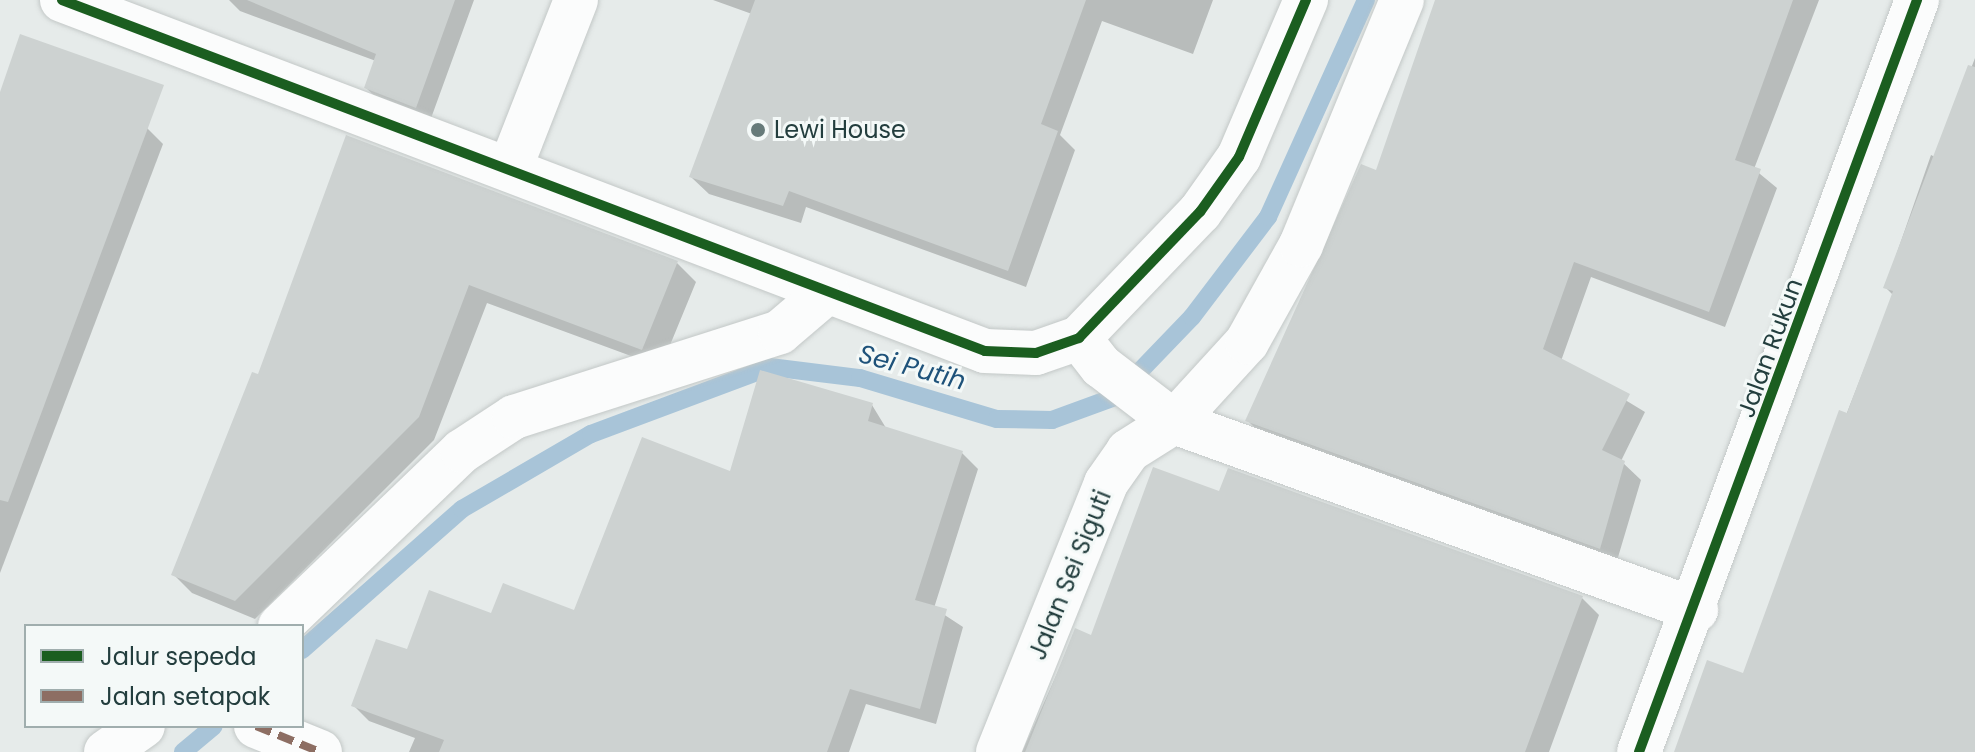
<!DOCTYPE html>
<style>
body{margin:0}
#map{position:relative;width:1975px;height:752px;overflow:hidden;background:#e6ebea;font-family:Poppins,sans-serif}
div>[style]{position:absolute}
.shadow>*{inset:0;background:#0003}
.stream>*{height:18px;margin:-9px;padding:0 9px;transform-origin:9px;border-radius:9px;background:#a8c4d8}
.building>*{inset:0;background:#cdd2d1}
.roads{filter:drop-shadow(0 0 2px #c3c8c7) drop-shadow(0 0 2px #c3c8c7)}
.street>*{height:44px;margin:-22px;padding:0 22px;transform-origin:22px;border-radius:22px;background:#fbfcfc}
.quiet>*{height:8px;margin-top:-4px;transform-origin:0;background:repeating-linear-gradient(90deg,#8d6e63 0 16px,transparent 0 24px)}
.cycleway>*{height:10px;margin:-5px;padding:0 5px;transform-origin:5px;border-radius:5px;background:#1b5e20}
.dots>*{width:22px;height:22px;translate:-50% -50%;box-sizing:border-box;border:4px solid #f4f9f8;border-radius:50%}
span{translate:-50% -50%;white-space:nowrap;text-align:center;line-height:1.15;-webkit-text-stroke:6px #f4f9f8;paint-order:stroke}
.poi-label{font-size:24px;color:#233e3e}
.left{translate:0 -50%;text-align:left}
.street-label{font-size:24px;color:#233e3e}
.water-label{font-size:26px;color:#1e527a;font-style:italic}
.legend{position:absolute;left:24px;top:624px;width:280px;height:104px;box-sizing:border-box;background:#f4f9f8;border:2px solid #a0aeae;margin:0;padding:10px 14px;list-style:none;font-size:24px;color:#233e3e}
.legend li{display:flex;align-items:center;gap:16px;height:40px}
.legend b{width:40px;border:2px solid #a0aeae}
</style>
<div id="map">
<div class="shadow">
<div style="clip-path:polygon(229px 0,474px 0,430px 121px,381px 102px,366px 88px,376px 61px,240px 11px)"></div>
<div style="clip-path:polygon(713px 0,1213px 0,1193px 54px,1102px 21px,1060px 135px,1075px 150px,1026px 287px,806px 207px,801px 223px,709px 194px,691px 177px,752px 14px)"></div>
<div style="clip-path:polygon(1440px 0,1819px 0,1754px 169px,1777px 188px,1725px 327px,1591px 277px,1561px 361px,1645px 412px,1621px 461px,1641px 480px,1616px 564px,1264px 437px,1247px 420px,1377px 172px)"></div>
<div style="clip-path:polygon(1975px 58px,1975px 752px,1677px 752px,1744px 676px,1893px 295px,1885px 287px,1931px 155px,1937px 158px)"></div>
<div style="clip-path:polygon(0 99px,147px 128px,163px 144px,0 573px)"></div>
<div style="clip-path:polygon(348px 138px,677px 263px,696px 282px,661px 367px,487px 303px,434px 440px,255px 619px,192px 593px,173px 574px,259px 377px)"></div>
<div style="clip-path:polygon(872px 405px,886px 428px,961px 452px,978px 469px,934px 608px,963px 627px,936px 724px,866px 704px,849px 752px,409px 752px,415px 738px,369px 721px,353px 705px,408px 652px,493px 616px,575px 612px,732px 474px)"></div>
<div style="clip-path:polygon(1220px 494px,1581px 597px,1599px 615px,1549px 752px,1022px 752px,1076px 631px,1093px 637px)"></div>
</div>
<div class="stream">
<div style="left:302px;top:650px;width:213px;rotate:-41.4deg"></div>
<div style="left:462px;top:509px;width:149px;rotate:-30.2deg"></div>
<div style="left:591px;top:434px;width:191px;rotate:-20.5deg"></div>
<div style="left:770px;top:367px;width:91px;rotate:7deg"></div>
<div style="left:860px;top:378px;width:143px;rotate:16.7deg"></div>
<div style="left:997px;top:419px;width:55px;rotate:1deg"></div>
<div style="left:1052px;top:420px;width:67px;rotate:-20.1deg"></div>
<div style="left:1115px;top:397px;width:111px;rotate:-46.1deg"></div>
<div style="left:1192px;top:317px;width:126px;rotate:-52.8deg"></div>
<div style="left:1268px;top:217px;width:238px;rotate:-65.7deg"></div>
<div style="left:183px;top:752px;width:40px;rotate:-40deg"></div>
</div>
<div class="building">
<div style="clip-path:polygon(247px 0,455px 0,416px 108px,364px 88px,376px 54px)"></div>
<div style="clip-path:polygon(755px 0,1086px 0,1041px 124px,1058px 131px,1008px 271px,789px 191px,783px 206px,689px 177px)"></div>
<div style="clip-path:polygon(1435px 0,1793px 0,1735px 160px,1761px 169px,1709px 312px,1574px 262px,1543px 349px,1630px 394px,1602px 450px,1625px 461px,1600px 549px,1245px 421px,1361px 164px,1376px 170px)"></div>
<div style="clip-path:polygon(20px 34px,164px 85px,8px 502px,0 500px,0 92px)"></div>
<div style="clip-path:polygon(1968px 65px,1975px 67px,1975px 752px,1674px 752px,1707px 660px,1743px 673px,1839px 410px,1847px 413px,1893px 291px,1883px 288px)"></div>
<div style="clip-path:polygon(346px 135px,678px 261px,642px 350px,469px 285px,419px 417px,235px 601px,171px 575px,252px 372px,258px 374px)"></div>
<div style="clip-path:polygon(760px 370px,873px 403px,868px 421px,963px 451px,915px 600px,947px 609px,920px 709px,850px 689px,827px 752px,439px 752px,444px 740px,351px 706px,376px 639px,407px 649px,429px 590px,491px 613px,503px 583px,574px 610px,642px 437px,730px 471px)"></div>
<div style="clip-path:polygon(1153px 467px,1219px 491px,1228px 468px,1583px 596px,1525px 752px,1025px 752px,1075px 628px,1091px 635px)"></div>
</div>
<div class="roads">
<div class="street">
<div style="left:62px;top:0;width:987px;rotate:20.82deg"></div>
<div style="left:985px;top:351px;width:51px;rotate:2.2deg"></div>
<div style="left:1036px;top:353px;width:46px;rotate:-19.2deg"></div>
<div style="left:1079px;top:338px;width:175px;rotate:-46.2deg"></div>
<div style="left:1200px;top:212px;width:67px;rotate:-54.7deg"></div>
<div style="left:1239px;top:157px;width:171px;rotate:-66.9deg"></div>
<div style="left:511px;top:166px;width:178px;rotate:-68.6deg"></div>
<div style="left:1079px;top:338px;width:36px;rotate:52deg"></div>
<div style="left:1101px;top:366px;width:92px;rotate:37.5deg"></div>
<div style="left:1174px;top:422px;width:555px;rotate:19.81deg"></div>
<div style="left:280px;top:626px;width:252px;rotate:-43.9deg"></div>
<div style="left:462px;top:451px;width:62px;rotate:-33.2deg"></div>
<div style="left:514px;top:417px;width:279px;rotate:-17.7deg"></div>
<div style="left:780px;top:332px;width:62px;rotate:-40.4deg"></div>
<div style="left:256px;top:726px;width:69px;rotate:22.1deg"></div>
<div style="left:106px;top:752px;width:45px;rotate:-35.1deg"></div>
<div style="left:998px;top:752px;width:290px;rotate:-68.1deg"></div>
<div style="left:1106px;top:483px;width:39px;rotate:-55deg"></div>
<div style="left:1128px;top:451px;width:54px;rotate:-32.2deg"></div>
<div style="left:1174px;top:422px;width:108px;rotate:-47.6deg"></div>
<div style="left:1247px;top:342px;width:111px;rotate:-60.9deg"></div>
<div style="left:1301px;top:245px;width:265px;rotate:-67.6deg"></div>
<div style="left:1639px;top:752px;width:802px;rotate:-69.71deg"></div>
</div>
</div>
<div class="quiet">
<div style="left:256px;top:726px;width:69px;rotate:22.1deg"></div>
</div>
<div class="cycleway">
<div style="left:62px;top:0;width:987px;rotate:20.82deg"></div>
<div style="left:985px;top:351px;width:51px;rotate:2.2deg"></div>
<div style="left:1036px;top:353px;width:46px;rotate:-19.2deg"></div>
<div style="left:1079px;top:338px;width:175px;rotate:-46.2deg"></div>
<div style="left:1200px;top:212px;width:67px;rotate:-54.7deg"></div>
<div style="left:1239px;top:157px;width:171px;rotate:-66.9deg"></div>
<div style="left:1639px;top:752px;width:802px;rotate:-69.71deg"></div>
</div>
<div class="dots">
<div style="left:758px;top:130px;background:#677b7a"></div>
</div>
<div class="poi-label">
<span class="left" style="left:774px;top:130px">Lewi House</span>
</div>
<div class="street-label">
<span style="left:1770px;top:348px;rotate:-70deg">Jalan Rukun</span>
<span style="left:1070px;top:575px;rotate:-68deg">Jalan Sei Siguti</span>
</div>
<div class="water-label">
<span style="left:912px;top:368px;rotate:15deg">Sei Putih</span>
</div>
<ul class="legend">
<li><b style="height:10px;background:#1b5e20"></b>Jalur sepeda</li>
<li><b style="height:10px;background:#8d6e63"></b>Jalan setapak</li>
</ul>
</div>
